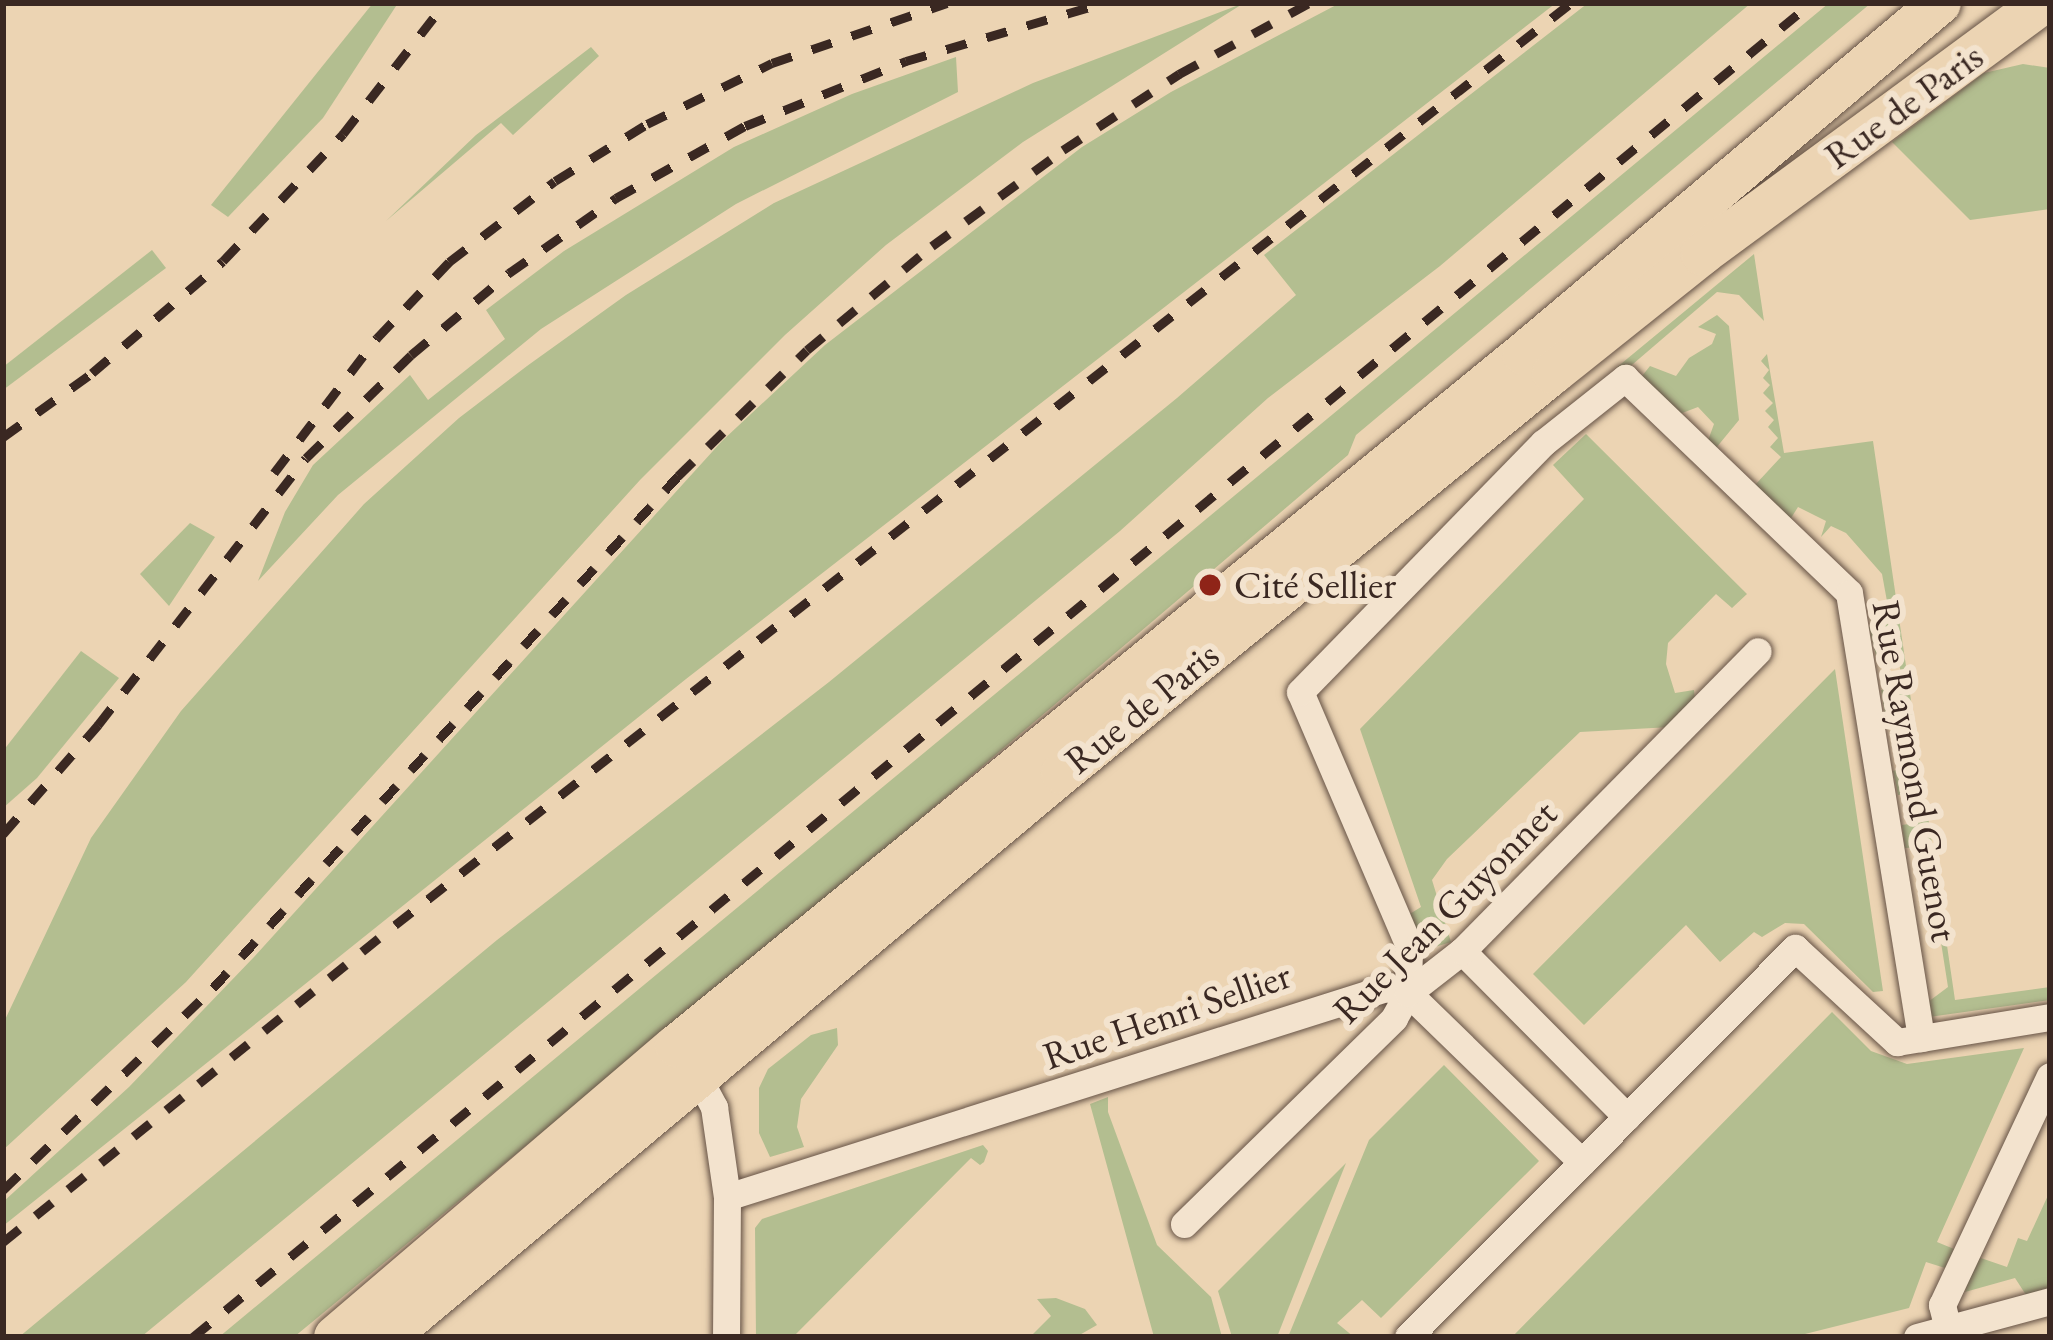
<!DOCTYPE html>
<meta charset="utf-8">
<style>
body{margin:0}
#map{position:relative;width:2053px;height:1340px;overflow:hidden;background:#ecd4b3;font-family:"EB Garamond",serif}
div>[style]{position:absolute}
.green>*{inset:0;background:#b3be90}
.roads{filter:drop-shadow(0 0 3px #665346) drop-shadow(0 0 3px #665346)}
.minor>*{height:27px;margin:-13.5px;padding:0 13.5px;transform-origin:13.5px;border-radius:13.5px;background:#f3e3ce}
.primary>*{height:42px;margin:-21px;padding:0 21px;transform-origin:21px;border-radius:21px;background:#ecd4b3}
.rail>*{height:9px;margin-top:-4.5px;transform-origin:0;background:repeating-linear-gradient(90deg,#3a2822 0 21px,transparent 0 42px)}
.dots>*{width:33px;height:33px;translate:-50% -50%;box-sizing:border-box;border:6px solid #f3e3ce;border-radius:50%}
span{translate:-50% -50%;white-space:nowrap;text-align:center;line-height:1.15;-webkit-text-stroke:12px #f3e3ce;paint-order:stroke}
.street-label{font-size:39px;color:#3a2822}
.poi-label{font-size:39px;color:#3a2822}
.left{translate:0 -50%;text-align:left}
.frame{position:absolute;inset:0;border:6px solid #3a2822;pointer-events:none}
</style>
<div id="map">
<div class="green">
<div style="clip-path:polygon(373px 3px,398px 3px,323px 118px,228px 217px,211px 205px)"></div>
<div style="clip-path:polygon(1244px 3px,1023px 142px,886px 245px,785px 335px,640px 480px,186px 982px,3px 1150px,3px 1024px,91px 838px,181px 711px,364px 504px,459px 418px,527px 366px,626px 295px,774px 203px,1033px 83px)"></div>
<div style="clip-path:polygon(1340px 3px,1556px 3px,686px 679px,3px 1226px,3px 1202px,129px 1087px,254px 957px,722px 441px,825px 345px,1082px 147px,1171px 92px)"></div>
<div style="clip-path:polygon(1588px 3px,1751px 3px,1440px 266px,1268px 398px,1120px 531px,141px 1337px,19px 1337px,497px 940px,829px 682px,1177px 398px,1296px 295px,1264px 255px)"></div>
<div style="clip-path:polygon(1829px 3px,1871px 3px,1356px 435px,1348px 455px,878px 855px,294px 1337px,219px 1337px)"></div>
<div style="clip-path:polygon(591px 47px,599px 56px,513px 135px,501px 123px,386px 221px,476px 135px)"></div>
<div style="clip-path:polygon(956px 57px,958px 92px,736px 204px,541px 329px,338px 495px,258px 581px,285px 512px,313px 465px,410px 375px,428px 400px,505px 339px,486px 310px,564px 251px,734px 147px,852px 94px)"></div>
<div style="clip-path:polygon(2023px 64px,2050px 68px,2050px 209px,1970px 220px,1892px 142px,1984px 73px)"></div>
<div style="clip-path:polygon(152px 250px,166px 268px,3px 390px,3px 367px)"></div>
<div style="clip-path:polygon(1754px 254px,1764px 321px,1739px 295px,1717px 292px,1626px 370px,1616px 368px)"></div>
<div style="clip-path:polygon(1717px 315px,1729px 326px,1739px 420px,1716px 448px,1706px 446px,1714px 424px,1698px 407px,1677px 415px,1642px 376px,1650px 366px,1676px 376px,1689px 358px,1712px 344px,1716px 334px,1698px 327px)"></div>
<div style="clip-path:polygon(1767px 354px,1784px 453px,1873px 441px,1955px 1000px,2050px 987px,2050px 1000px,1929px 1017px,1928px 1002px,1948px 987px,1926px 847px,1905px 848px,1902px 825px,1923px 822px,1918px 793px,1898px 795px,1893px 771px,1914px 765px,1906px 712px,1885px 713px,1881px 690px,1903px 685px,1898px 657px,1877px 660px,1869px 627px,1891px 623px,1882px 574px,1846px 533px,1831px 526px,1821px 537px,1826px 521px,1798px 507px,1786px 526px,1755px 485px,1781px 457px,1770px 447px,1778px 438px,1768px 427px,1774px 420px,1765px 411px,1773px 403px,1763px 393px,1770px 385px,1763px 378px,1769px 370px,1761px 361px)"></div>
<div style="clip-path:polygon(1586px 434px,1747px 594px,1732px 608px,1716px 594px,1668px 643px,1666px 664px,1675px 693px,1694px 690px,1695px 700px,1671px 727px,1580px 732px,1447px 859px,1432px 880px,1451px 942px,1422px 951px,1408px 915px,1421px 907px,1360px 729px,1584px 499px,1553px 465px)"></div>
<div style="clip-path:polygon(190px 523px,215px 537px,169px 606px,140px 574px)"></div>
<div style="clip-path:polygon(81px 651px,119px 678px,37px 778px,3px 808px,3px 751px)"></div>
<div style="clip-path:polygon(1835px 669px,1883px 991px,1873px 992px,1804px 924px,1785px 923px,1762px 937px,1754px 932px,1720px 962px,1686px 925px,1584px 1025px,1533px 974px)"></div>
<div style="clip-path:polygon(1832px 1012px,1871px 1051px,1907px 1064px,2024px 1048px,1937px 1242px,1954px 1249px,1945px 1268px,1926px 1262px,1909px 1308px,1793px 1337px,1512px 1337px)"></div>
<div style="clip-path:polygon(837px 1028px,838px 1045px,801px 1099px,797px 1127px,804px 1147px,770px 1157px,759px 1133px,759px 1088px,768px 1069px,811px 1035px)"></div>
<div style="clip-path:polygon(1444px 1065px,1539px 1161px,1381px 1318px,1362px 1300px,1337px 1323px,1354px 1337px,1288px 1337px,1369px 1140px)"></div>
<div style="clip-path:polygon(1108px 1097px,1108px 1112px,1157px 1245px,1211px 1297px,1222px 1337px,1154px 1337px,1090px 1104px)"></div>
<div style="clip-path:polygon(983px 1145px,988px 1151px,984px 1162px,980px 1165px,971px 1158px,793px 1337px,756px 1337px,755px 1228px,762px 1219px)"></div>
<div style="clip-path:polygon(1346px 1163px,1277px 1337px,1232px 1337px,1218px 1291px)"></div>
<div style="clip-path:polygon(2050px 1191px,2050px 1293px,2028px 1298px,2015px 1278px,1965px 1292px,1975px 1256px,2007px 1267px,2018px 1238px,2027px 1241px)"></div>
<div style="clip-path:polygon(1056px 1298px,1085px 1309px,1097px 1325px,1076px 1337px,1030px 1337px,1051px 1316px,1037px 1299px)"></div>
</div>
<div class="roads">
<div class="minor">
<div style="left:1462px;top:951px;width:234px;rotate:45.2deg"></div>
<div style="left:1408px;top:993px;width:47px;rotate:-88.8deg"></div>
<div style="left:1409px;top:946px;width:276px;rotate:-113.2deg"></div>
<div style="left:1300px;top:692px;width:348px;rotate:-45.7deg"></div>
<div style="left:1543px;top:443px;width:105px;rotate:-38.4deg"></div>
<div style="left:1625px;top:378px;width:310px;rotate:43.8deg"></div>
<div style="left:1849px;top:593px;width:451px;rotate:80.8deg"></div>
<div style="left:692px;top:1066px;width:47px;rotate:61.8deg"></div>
<div style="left:714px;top:1107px;width:91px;rotate:81.8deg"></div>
<div style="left:727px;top:1197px;width:140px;rotate:90.4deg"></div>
<div style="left:727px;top:1197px;width:691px;rotate:-17.6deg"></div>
<div style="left:1386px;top:988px;width:23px;rotate:13deg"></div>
<div style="left:1408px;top:993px;width:243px;rotate:44.2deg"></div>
<div style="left:1184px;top:1224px;width:294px;rotate:-44.4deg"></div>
<div style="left:1394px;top:1018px;width:29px;rotate:-61deg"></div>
<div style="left:1408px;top:993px;width:68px;rotate:-37.9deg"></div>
<div style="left:1462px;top:951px;width:421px;rotate:-45.4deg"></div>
<div style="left:1948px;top:1329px;width:25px;rotate:-104deg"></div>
<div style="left:1942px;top:1305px;width:253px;rotate:-64.8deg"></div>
<div style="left:1408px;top:1337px;width:549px;rotate:-45.15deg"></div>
<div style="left:1795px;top:948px;width:139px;rotate:42.7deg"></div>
<div style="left:1897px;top:1042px;width:155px;rotate:-9.3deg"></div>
<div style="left:1917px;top:1337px;width:138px;rotate:-15.1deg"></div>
</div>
<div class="primary">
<div style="left:335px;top:1337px;width:448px;rotate:-40.5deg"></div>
<div style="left:676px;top:1046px;width:1094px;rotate:-39.25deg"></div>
<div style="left:1523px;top:354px;width:545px;rotate:-40.09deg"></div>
<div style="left:387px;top:1337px;width:880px;rotate:-39.88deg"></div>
<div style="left:1062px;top:773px;width:633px;rotate:-39.17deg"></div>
<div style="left:1553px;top:373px;width:191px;rotate:-38.6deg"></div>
<div style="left:1702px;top:254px;width:423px;rotate:-36.4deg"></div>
</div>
</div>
<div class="rail">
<div style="left:3px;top:437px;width:110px;rotate:-35.7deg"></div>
<div style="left:92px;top:373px;width:172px;rotate:-40.5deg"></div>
<div style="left:223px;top:261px;width:175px;rotate:-46.6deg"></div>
<div style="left:343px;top:134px;width:166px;rotate:-52.1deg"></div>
<div style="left:274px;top:473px;width:170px;rotate:-52.7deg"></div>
<div style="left:377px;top:338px;width:105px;rotate:-46.5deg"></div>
<div style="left:449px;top:262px;width:133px;rotate:-37.4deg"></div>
<div style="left:555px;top:181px;width:108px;rotate:-31.8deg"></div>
<div style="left:647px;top:124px;width:139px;rotate:-26deg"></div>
<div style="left:772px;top:63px;width:185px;rotate:-18.9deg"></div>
<div style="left:3px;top:834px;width:145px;rotate:-48.9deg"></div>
<div style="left:98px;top:725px;width:338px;rotate:-52.1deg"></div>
<div style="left:306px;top:458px;width:147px;rotate:-44.4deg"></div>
<div style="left:411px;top:355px;width:128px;rotate:-39.9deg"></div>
<div style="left:509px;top:273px;width:131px;rotate:-35deg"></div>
<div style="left:616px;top:198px;width:148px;rotate:-29.2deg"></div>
<div style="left:745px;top:126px;width:174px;rotate:-22deg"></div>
<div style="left:906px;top:61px;width:205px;rotate:-16.4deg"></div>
<div style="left:3px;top:1190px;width:291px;rotate:-43.9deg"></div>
<div style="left:213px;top:988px;width:692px;rotate:-47.75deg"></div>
<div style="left:678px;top:476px;width:180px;rotate:-44.3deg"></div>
<div style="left:807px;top:350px;width:163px;rotate:-39.8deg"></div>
<div style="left:932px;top:246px;width:162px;rotate:-36.2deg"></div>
<div style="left:1063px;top:150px;width:139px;rotate:-33.2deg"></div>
<div style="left:1179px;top:74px;width:148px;rotate:-28.6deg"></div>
<div style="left:3px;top:1242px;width:504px;rotate:-38.96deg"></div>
<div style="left:395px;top:925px;width:1494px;rotate:-38.1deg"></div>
<div style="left:193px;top:1337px;width:2097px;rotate:-39.5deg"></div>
</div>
<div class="dots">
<div style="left:1210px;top:585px;background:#8f2418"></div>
</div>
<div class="street-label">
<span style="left:1904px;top:106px;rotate:-36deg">Rue de Paris</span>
<span style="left:1142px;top:708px;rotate:-39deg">Rue de Paris</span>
<span style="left:1915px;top:771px;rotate:80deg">Rue Raymond Guenot</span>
<span style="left:1445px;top:912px;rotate:-45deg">Rue Jean Guyonnet</span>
<span style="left:1167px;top:1016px;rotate:-19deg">Rue Henri Sellier</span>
</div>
<div class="poi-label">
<span class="left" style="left:1234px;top:585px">Cité Sellier</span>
</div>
<div class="frame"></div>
</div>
